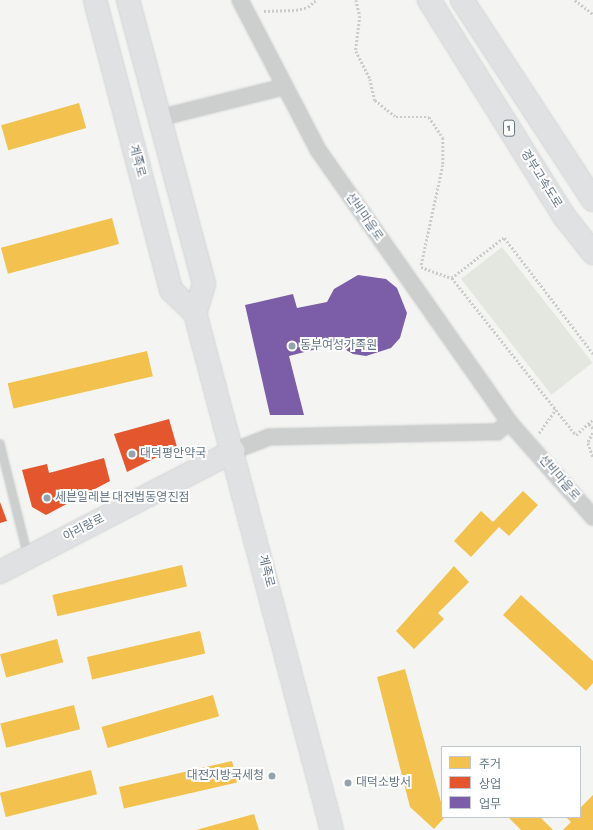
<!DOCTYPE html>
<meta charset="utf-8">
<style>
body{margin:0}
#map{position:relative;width:593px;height:830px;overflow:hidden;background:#f4f4f2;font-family:"Alegreya Sans","Noto Sans KR",sans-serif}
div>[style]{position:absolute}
.green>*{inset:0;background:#e3e7e0;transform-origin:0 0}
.homes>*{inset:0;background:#f2c14e;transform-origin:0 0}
.shops>*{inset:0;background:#e4572e}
.offices>*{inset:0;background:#7b5ea7}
.path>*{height:2.5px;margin-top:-1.25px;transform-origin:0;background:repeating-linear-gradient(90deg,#cbcccc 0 2px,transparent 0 4px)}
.roads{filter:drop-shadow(0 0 1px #cfd1d2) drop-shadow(0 0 1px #cfd1d2)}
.lane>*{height:8px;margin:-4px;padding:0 4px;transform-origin:4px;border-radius:4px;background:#cdcfcf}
.street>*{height:16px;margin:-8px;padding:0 8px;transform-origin:8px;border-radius:8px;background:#cdcfcf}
.secondary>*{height:22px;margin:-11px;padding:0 11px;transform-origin:11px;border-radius:11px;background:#e0e1e2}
.highway>*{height:22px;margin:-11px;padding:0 11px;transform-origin:11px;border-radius:11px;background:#e0e1e2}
.dots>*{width:11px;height:11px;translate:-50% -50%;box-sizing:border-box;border:2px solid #fff;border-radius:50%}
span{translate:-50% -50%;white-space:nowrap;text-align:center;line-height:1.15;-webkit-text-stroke:4px #fff;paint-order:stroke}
.shield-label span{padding:1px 3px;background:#fff;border:1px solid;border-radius:3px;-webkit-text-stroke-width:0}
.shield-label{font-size:11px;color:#627485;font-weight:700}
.street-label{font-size:12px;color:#627485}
.poi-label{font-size:12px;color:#627485}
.left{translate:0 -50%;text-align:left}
.right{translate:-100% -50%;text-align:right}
.legend{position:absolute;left:441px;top:746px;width:140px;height:72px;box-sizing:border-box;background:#fff;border:1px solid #c0c7ce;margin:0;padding:5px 7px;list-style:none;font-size:12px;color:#627485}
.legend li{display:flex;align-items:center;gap:8px;height:20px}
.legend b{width:20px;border:1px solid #c0c7ce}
</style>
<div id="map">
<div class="green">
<div style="left:502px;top:247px;width:147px;height:52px;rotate:52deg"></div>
</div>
<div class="homes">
<div style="left:79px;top:103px;width:26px;height:81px;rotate:74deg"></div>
<div style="left:112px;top:218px;width:27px;height:115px;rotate:75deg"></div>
<div style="left:147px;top:351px;width:26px;height:143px;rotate:77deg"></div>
<div style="clip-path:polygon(523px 491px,538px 505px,509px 536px,499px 527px,471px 557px,454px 541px,481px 511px,493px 522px)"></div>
<div style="left:182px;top:565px;width:22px;height:133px;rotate:77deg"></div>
<div style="clip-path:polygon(454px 566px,469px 582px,438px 613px,444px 619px,414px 649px,396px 631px)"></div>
<div style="clip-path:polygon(521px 595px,593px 661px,593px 683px,586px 691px,503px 615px)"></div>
<div style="left:200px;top:631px;width:23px;height:116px;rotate:77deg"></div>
<div style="left:57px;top:639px;width:24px;height:59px;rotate:75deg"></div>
<div style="clip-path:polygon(405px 669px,445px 817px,434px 829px,410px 807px,377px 677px)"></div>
<div style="left:213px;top:695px;width:22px;height:116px;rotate:74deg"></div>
<div style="left:74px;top:705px;width:25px;height:76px;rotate:76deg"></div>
<div style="left:232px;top:761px;width:22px;height:116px;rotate:77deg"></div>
<div style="left:91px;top:770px;width:25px;height:94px;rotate:76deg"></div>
<div style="clip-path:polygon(593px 795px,593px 830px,563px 830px,571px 822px,566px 817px,580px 817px,580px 808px)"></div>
<div style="clip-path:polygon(254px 814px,259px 830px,196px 830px)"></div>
<div style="clip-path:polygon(508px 817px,540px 817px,553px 830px,521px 830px)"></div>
</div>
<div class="shops">
<div style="clip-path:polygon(169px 419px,177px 447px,127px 472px,114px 434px)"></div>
<div style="clip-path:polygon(104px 458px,110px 481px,46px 515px,32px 507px,22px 470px,47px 464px,49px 473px)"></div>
<div style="clip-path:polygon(0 502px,7px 521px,0 523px)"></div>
</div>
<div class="offices">
<div style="clip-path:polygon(358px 275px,386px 279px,397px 288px,407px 313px,400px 338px,391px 348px,366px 356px,353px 354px,336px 344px,289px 356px,304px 415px,270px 415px,245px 305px,293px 294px,297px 308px,327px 302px,334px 289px)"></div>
</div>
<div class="path">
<div style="left:356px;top:0;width:16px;rotate:76deg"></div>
<div style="left:360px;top:16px;width:35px;rotate:97deg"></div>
<div style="left:356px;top:51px;width:31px;rotate:63deg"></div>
<div style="left:370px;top:79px;width:22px;rotate:77deg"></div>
<div style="left:375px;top:100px;width:27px;rotate:39deg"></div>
<div style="left:396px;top:117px;width:33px"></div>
<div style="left:429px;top:117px;width:25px;rotate:56deg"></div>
<div style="left:443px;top:138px;width:27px;rotate:90deg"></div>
<div style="left:443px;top:165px;width:104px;rotate:102.2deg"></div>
<div style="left:421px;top:267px;width:33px;rotate:20deg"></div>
<div style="left:575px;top:0;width:23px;rotate:38deg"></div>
<div style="left:264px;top:11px;width:32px;rotate:-2deg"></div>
<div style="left:296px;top:10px;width:12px;rotate:-14deg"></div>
<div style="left:308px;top:7px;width:11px;rotate:-41deg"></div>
<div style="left:593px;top:354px;width:146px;rotate:-127.5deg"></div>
<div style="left:504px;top:238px;width:66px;rotate:142.4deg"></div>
<div style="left:452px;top:278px;width:200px;rotate:51.7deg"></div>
<div style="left:576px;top:435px;width:23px;rotate:-43deg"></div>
<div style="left:589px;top:424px;width:6px;rotate:45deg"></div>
<div style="left:539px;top:433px;width:29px;rotate:-55deg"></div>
<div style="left:593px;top:433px;width:11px;rotate:117deg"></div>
<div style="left:588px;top:443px;width:15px;rotate:70deg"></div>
</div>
<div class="roads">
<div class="lane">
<div style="left:0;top:444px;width:115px;rotate:76deg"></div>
</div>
<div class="street">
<div style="left:240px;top:0;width:169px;rotate:62.5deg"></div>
<div style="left:318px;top:150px;width:332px;rotate:54.9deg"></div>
<div style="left:509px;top:422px;width:127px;rotate:48.5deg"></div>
<div style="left:159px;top:118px;width:128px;rotate:-14deg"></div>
<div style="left:233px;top:451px;width:39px;rotate:-21deg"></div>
<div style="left:269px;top:437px;width:228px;rotate:-1.3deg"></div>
<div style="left:497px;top:432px;width:16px;rotate:-40deg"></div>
</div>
<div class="secondary">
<div style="left:95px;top:0;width:300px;rotate:75.3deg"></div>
<div style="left:171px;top:290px;width:33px;rotate:44deg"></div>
<div style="left:128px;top:0;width:294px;rotate:75deg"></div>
<div style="left:204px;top:284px;width:30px;rotate:107deg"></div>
<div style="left:195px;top:313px;width:535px;rotate:75.16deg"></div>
<div style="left:0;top:572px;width:263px;rotate:-27.4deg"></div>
</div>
<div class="highway">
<div style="left:429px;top:0;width:255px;rotate:58deg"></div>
<div style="left:564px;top:216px;width:47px;rotate:51.9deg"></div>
<div style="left:462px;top:0;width:239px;rotate:56.8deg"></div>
</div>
</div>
<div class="dots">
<div style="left:292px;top:346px;background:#95a1ab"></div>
<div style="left:132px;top:454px;background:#95a1ab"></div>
<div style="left:47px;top:498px;background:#95a1ab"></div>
<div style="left:272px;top:776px;background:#95a1ab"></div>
<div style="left:348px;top:783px;background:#95a1ab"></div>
</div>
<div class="shield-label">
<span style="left:509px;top:128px">1</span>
</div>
<div class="street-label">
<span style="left:137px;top:161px;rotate:75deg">계족로</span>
<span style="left:541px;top:179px;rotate:58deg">경부고속도로</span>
<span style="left:364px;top:217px;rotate:55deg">선비마을로</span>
<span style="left:559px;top:478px;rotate:49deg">선비마을로</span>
<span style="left:84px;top:528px;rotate:-27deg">아리랑로</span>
<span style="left:266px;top:571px;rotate:76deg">계족로</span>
</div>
<div class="poi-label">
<span class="left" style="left:300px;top:346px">동부여성가족원</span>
<span class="left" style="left:140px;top:454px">대덕평안약국</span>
<span class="left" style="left:55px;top:498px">세븐일레븐 대전법동영진점</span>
<span class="right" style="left:264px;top:776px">대전지방국세청</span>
<span class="left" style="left:356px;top:783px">대덕소방서</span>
</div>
<ul class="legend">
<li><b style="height:11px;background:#f2c14e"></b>주거</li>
<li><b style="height:11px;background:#e4572e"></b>상업</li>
<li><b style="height:11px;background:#7b5ea7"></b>업무</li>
</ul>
</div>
